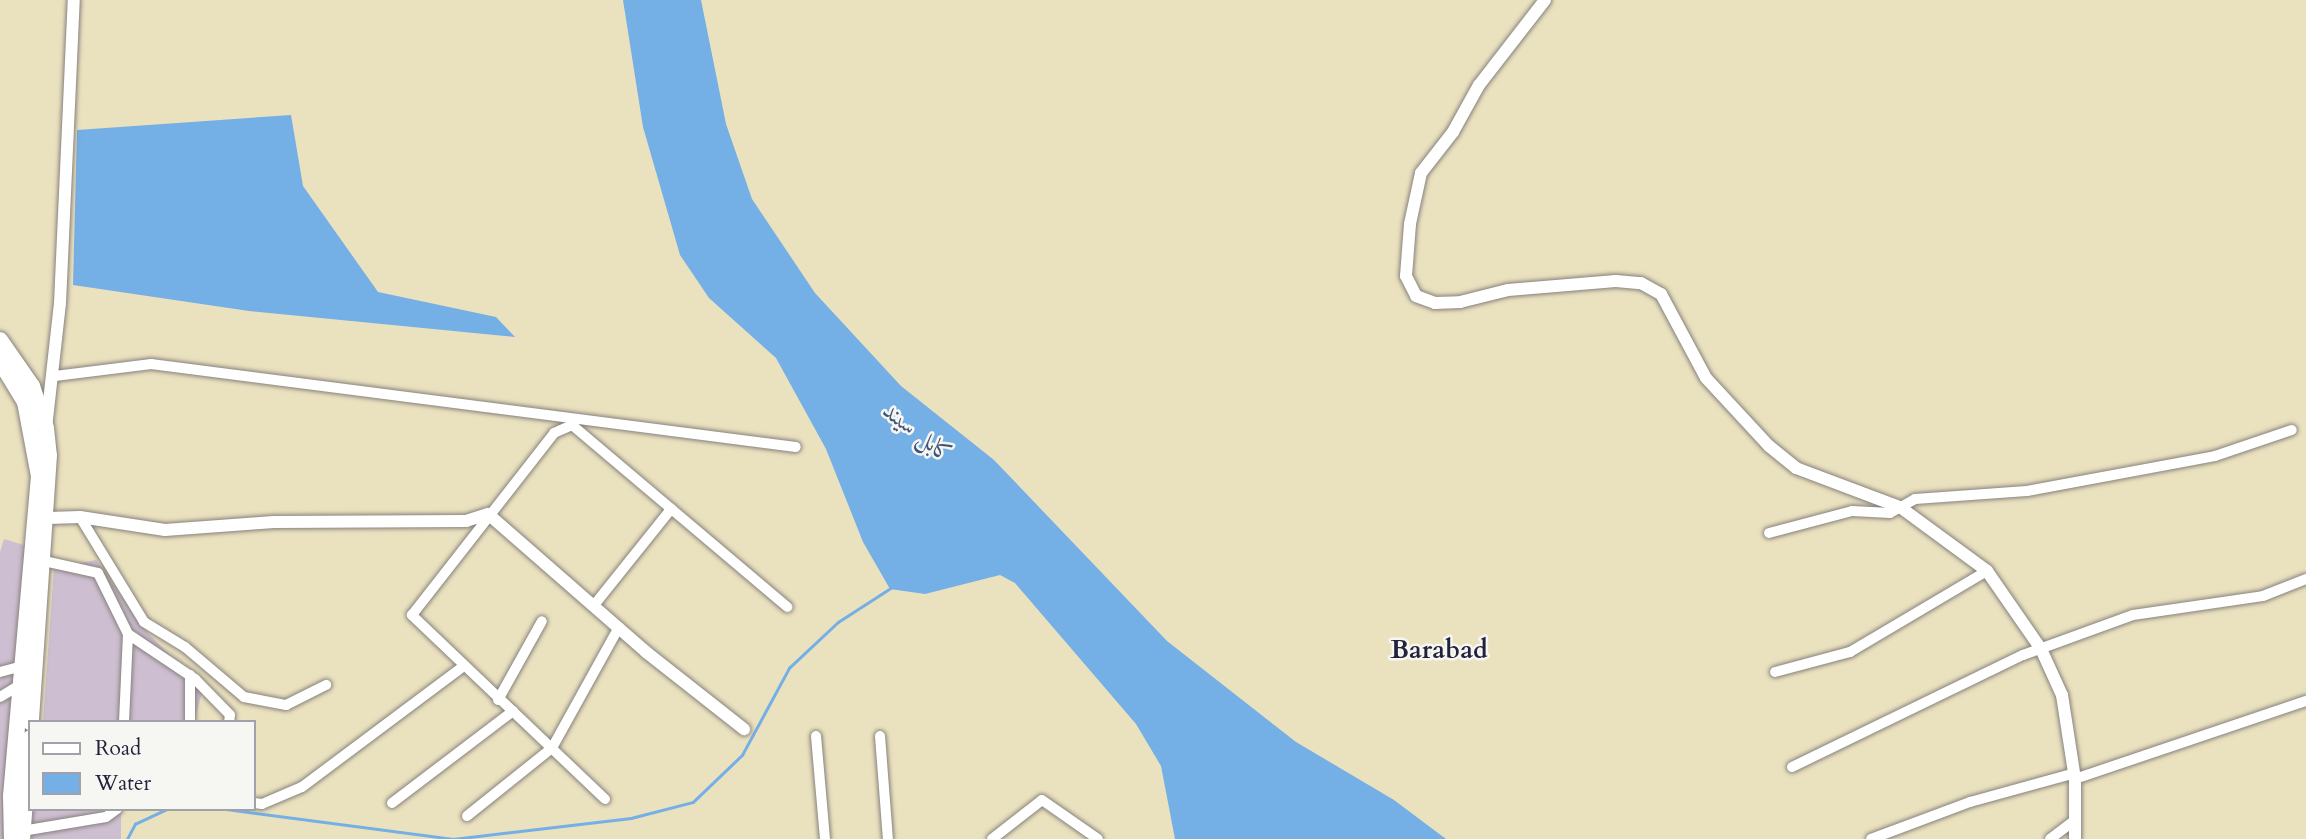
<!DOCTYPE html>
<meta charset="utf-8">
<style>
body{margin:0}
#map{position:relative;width:2306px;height:839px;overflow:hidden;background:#eae1bf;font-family:Cardo,Amiri,serif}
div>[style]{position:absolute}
.industrial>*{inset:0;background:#cebed1;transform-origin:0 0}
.water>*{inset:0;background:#74afe5}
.stream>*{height:2.5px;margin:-1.25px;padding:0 1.25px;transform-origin:1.25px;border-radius:1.25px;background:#74afe5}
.roads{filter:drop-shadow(0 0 2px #86827d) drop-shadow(0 0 2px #86827d)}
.minor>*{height:10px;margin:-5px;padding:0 5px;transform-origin:5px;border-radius:5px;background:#fff}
.tertiary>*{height:12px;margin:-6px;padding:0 6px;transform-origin:6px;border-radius:6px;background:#fff}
.trunk>*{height:16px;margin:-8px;padding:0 8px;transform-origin:8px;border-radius:8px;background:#fff}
span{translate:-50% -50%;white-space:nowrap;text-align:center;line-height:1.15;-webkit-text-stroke:5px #f6f6f2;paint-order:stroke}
.water-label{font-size:24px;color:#3f5376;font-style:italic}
.quarter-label{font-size:26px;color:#22223b;font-weight:700}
.legend{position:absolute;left:28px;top:720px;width:228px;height:91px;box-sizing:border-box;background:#f6f6f2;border:2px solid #a1a1a9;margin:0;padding:9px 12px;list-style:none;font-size:21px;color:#22223b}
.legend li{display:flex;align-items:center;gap:14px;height:35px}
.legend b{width:35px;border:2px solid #a1a1a9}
</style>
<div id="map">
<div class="industrial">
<div style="clip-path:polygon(4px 539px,27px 546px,16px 839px,0 839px,0 552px)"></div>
<div style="clip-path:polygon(96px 560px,146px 631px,203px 689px,194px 722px,43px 722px,54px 568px)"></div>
<div style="left:32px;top:809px;width:89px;height:30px"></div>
</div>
<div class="water">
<div style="clip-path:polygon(623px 0,701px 0,726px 124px,752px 199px,815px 293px,901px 386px,994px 460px,1167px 641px,1296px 742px,1394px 800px,1446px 839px,1175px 839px,1161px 766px,1136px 724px,1015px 583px,1000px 575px,925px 594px,890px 589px,863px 542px,826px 449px,776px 358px,709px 298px,680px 255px,643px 127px)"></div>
<div style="clip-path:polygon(291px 115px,303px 186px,378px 292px,496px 317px,515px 337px,249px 311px,73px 285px,77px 130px)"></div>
</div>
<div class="stream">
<div style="left:226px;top:809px;width:229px;rotate:7.5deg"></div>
<div style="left:453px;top:839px;width:179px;rotate:-6.7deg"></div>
<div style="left:631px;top:818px;width:64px;rotate:-14.5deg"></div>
<div style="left:693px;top:802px;width:68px;rotate:-43.8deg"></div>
<div style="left:742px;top:755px;width:99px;rotate:-61.6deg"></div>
<div style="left:789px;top:668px;width:67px;rotate:-43.2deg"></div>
<div style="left:838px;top:622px;width:64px;rotate:-32.9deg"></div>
<div style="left:127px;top:839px;width:17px;rotate:-62deg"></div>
<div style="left:135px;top:824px;width:35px;rotate:-25deg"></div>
</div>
<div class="roads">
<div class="minor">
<div style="left:55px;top:376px;width:97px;rotate:-7.1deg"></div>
<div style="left:151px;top:364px;width:650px;rotate:7.33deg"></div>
<div style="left:80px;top:517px;width:123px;rotate:58.6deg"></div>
<div style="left:144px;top:622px;width:48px;rotate:31.4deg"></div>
<div style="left:185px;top:647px;width:77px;rotate:40.3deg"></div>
<div style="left:244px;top:697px;width:43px;rotate:10.8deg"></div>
<div style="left:286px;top:705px;width:45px;rotate:-26.6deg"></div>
<div style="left:1769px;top:533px;width:86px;rotate:-14.8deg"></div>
<div style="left:1852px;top:511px;width:38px;rotate:3deg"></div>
<div style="left:1890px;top:513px;width:29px;rotate:-29deg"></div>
<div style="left:1915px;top:499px;width:112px;rotate:-4.1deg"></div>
<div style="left:2027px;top:491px;width:191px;rotate:-10.5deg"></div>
<div style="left:2215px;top:456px;width:81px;rotate:-18.7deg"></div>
<div style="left:44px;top:561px;width:55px;rotate:12.5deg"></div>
<div style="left:98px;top:573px;width:68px;rotate:63.8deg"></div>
<div style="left:128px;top:634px;width:81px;rotate:33.9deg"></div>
<div style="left:195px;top:679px;width:50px;rotate:45.8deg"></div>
<div style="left:230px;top:715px;width:7px;rotate:98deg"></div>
<div style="left:595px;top:604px;width:122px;rotate:-51.3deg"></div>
<div style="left:0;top:672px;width:27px;rotate:-15deg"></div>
<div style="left:1775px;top:672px;width:78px;rotate:-14.9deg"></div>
<div style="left:1850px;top:652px;width:159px;rotate:-30.6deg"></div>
<div style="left:190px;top:675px;width:47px;rotate:90deg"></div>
<div style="left:0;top:697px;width:23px;rotate:-31deg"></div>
<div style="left:498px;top:700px;width:90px;rotate:-60.9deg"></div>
<div style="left:124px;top:722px;width:88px;rotate:-87.4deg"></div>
<div style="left:816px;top:736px;width:103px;rotate:85deg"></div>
<div style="left:880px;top:736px;width:103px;rotate:85.6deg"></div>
<div style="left:1792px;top:767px;width:257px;rotate:-25.9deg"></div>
<div style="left:2023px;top:655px;width:117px;rotate:-20deg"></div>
<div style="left:2133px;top:615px;width:131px;rotate:-8.3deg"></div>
<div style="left:2263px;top:596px;width:46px;rotate:-21.6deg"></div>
<div style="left:2075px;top:779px;width:244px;rotate:-18.7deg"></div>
<div style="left:605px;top:799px;width:267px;rotate:-136.4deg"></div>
<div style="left:412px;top:615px;width:231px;rotate:-52deg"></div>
<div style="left:554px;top:433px;width:20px;rotate:-24deg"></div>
<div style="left:572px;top:425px;width:282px;rotate:40.2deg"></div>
<div style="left:254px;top:803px;width:8px;rotate:7deg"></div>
<div style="left:262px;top:804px;width:43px;rotate:-23deg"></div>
<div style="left:302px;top:787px;width:202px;rotate:-36.8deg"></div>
<div style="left:392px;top:803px;width:152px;rotate:-37.2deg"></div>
<div style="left:467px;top:816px;width:109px;rotate:-38.7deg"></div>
<div style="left:552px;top:748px;width:138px;rotate:-61deg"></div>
<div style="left:22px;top:831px;width:85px;rotate:-9.5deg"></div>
<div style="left:106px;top:817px;width:14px;rotate:-36deg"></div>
<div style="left:992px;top:839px;width:63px;rotate:-38deg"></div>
<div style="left:1042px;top:800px;width:68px;rotate:34.9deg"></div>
<div style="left:1871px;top:839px;width:106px;rotate:-20.5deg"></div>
<div style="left:1970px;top:802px;width:106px;rotate:-15.4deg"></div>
<div style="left:2050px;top:839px;width:31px;rotate:-37deg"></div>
</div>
<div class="tertiary">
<div style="left:1545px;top:0;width:108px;rotate:127.8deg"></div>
<div style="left:1479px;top:85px;width:54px;rotate:119deg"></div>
<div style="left:1453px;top:132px;width:52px;rotate:128deg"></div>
<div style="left:1421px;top:173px;width:52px;rotate:102.2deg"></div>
<div style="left:1410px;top:224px;width:52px;rotate:94.4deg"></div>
<div style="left:1406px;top:276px;width:22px;rotate:63deg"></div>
<div style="left:1416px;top:296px;width:20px;rotate:20deg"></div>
<div style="left:1435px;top:303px;width:25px;rotate:-2deg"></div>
<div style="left:1460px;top:302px;width:49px;rotate:-14deg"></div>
<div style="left:1508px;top:290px;width:108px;rotate:-4.8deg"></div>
<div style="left:1616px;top:281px;width:25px;rotate:5deg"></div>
<div style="left:1641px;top:283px;width:23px;rotate:29deg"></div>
<div style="left:1661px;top:294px;width:95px;rotate:61.8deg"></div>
<div style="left:1706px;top:378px;width:93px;rotate:47.2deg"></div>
<div style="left:1769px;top:446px;width:35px;rotate:39deg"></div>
<div style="left:1796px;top:468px;width:111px;rotate:20.6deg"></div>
<div style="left:1900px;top:507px;width:108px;rotate:36.3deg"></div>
<div style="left:1987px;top:571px;width:95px;rotate:55.3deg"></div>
<div style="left:2041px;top:649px;width:51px;rotate:65.5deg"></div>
<div style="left:2062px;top:695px;width:85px;rotate:81.2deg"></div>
<div style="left:2075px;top:779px;width:60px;rotate:90deg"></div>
<div style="left:46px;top:428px;width:126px;rotate:-83.6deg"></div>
<div style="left:60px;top:303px;width:303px;rotate:-87.4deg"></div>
<div style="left:48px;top:518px;width:32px;rotate:-2deg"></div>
<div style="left:80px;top:517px;width:86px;rotate:8.7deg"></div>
<div style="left:165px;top:530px;width:109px;rotate:-4.2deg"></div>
<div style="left:274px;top:522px;width:192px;rotate:-0.3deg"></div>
<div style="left:466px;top:521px;width:23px;rotate:-18deg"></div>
<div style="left:488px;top:514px;width:210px;rotate:41.1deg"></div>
<div style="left:646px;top:652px;width:125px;rotate:38.2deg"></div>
</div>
<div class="trunk">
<div style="left:0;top:340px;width:56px;rotate:55.2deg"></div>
<div style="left:32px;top:386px;width:44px;rotate:71.6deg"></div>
<div style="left:46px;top:428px;width:27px;rotate:84deg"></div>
<div style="left:49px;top:455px;width:268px;rotate:93.9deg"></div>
<div style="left:0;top:361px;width:48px;rotate:58.6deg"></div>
<div style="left:25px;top:402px;width:75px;rotate:79.3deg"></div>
<div style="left:39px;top:476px;width:321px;rotate:95deg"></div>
<div style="left:11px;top:796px;width:43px;rotate:88.7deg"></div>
<div style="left:22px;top:839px;width:101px;rotate:-85.5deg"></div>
</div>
</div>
<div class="water-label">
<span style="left:918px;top:433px;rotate:38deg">کابل سيند</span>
</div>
<div class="quarter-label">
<span style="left:1439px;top:650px">Barabad</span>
</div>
<ul class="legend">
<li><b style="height:9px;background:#fff"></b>Road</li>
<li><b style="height:19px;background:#74afe5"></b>Water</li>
</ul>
</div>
